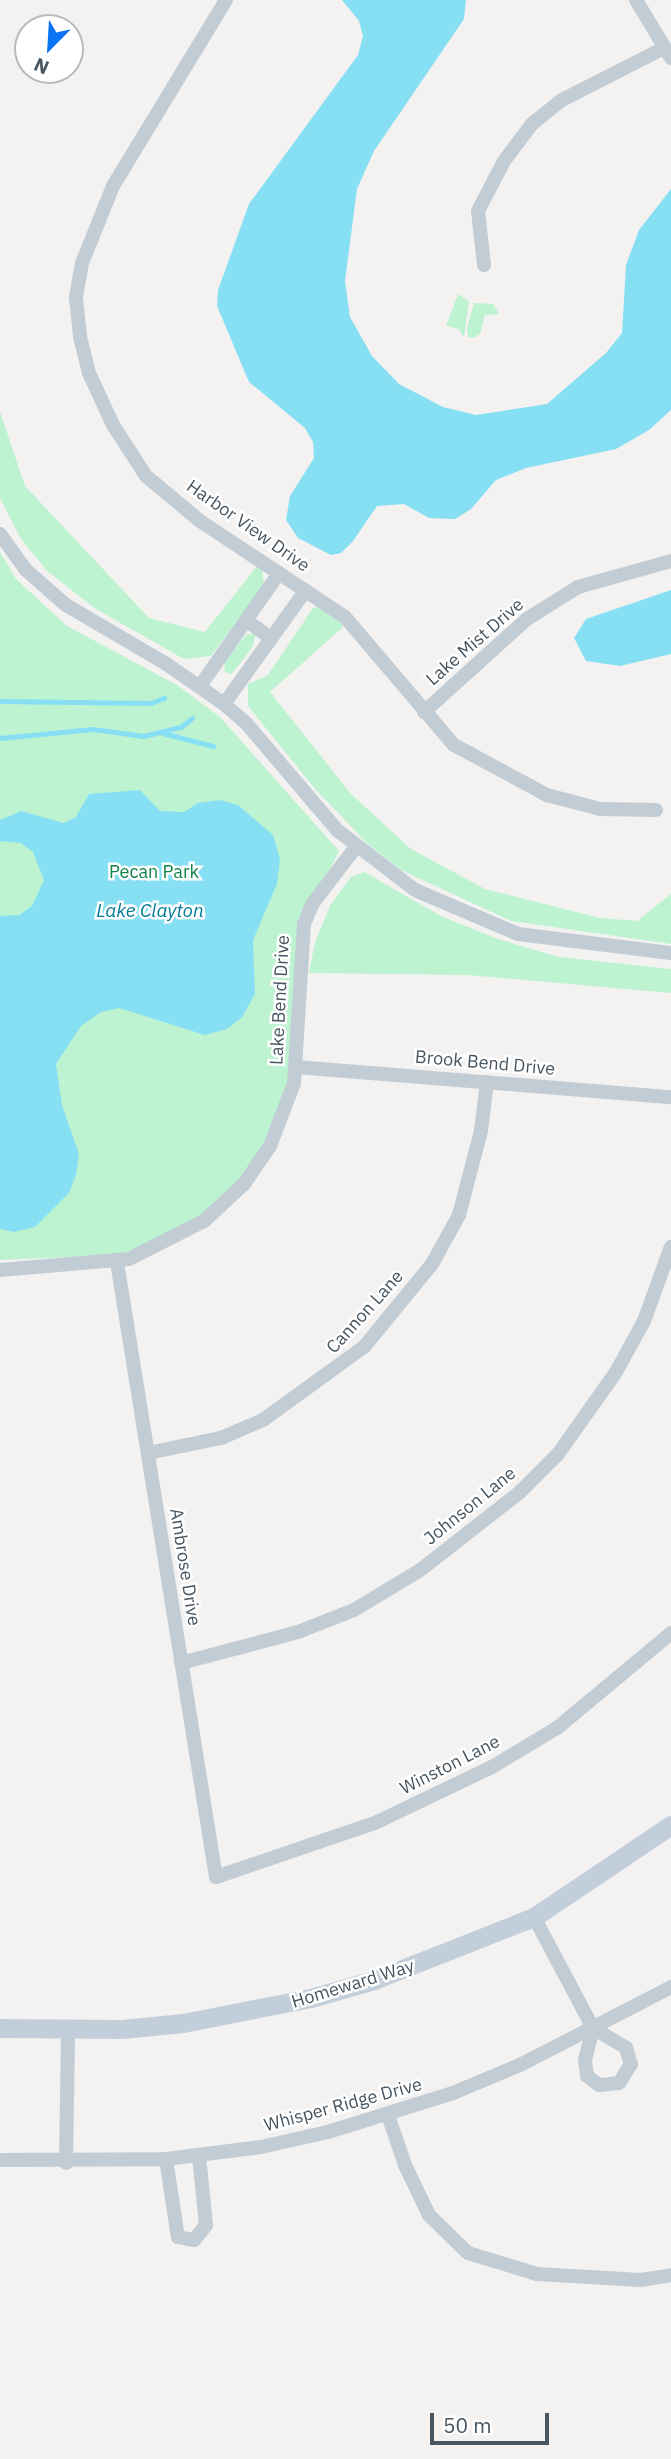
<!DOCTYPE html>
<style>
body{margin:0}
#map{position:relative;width:671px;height:2459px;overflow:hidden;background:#f4f1f1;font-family:"IBM Plex Sans",sans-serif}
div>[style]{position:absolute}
.green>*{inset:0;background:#bdf3d1}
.water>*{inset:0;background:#87dff3}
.stream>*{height:4.5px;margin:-2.25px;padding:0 2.25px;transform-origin:2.25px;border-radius:2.25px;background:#87dff3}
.street>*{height:14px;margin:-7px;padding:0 7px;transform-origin:7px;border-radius:7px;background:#c1ccd4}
.secondary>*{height:19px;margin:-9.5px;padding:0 9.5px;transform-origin:9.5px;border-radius:9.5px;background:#c2cfdb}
span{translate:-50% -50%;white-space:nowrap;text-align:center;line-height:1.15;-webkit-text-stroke:5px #fff;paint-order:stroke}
.street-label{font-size:18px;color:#475560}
.park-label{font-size:18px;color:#108448}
.water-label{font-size:19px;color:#047b98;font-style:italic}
.north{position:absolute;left:14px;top:14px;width:70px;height:70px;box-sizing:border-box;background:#fff;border:2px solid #b5bbbf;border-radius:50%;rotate:204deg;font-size:19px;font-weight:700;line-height:28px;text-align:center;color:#475560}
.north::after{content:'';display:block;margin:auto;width:24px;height:32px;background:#0a74f4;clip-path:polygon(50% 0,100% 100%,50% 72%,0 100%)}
.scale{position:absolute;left:430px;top:2413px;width:119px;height:32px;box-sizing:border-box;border:4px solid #475560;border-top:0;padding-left:9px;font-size:21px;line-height:24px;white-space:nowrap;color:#475560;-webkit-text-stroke:5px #fff;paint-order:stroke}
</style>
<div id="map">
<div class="green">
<div style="clip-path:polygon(458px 294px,469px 301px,464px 337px,459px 329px,446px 326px)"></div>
<div style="clip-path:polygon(474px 303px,493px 304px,499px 314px,485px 315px,480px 334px,473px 338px,468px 337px,467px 328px)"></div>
<div style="clip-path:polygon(0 412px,25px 486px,149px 618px,205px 632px,261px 561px,264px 585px,211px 656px,184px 659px,96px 609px,47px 571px,21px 539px,0 498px)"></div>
<div style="clip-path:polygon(0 552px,16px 579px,67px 626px,177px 685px,220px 717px,339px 851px,297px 937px,292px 1073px,267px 1138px,248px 1172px,207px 1215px,164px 1240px,116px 1255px,0 1260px)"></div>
<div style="clip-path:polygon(320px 606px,342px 621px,342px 628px,270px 692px,351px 794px,411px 849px,485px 889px,600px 918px,637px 921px,671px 894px,671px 944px,511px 921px,401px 870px,369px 845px,316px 790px,248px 706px,248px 684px,268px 675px,313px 608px)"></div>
<div style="clip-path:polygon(256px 633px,252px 648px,239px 665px,231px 674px,225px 672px,224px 664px,232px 652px,246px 635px)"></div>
<div style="clip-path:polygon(364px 872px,441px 916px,498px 939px,559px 957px,671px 969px,671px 993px,468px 975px,309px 973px,315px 942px,331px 904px,351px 877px)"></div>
</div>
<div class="water">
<div style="clip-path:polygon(342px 0,466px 0,464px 19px,374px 151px,357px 189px,345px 281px,350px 317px,372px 356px,399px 384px,443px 407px,476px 415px,547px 404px,606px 353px,622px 333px,626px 265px,639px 230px,671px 189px,671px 410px,649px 430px,616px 449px,526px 468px,496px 480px,471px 509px,455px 519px,429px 518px,404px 504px,377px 506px,353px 541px,341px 553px,331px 555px,298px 538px,286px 520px,290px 496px,314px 458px,313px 442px,305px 428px,249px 382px,217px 306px,218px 290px,249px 204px,358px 55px,363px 36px,359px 21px)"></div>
<div style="clip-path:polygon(671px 590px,671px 654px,620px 666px,586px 661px,574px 638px,586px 619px)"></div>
<div style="clip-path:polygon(140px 790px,160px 811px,184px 812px,198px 803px,220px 800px,238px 805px,273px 835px,280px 859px,277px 884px,253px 940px,255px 994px,242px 1017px,227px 1029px,205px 1035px,119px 1008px,101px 1012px,81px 1026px,56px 1064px,62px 1105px,79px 1154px,76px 1175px,69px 1193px,35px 1227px,14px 1232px,0 1229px,0 916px,19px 915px,32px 906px,44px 880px,33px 852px,21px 843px,0 841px,0 820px,21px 811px,64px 823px,76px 817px,89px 794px)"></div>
</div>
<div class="stream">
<div style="left:0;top:701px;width:151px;rotate:0.8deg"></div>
<div style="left:151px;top:703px;width:14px;rotate:-21deg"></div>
<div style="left:163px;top:733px;width:52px;rotate:14.6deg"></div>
<div style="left:0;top:738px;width:93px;rotate:-5.5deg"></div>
<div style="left:93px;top:729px;width:51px;rotate:7.8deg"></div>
<div style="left:144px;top:736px;width:38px;rotate:-14deg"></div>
<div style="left:181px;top:727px;width:14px;rotate:-39deg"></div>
</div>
<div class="street">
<div style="left:226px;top:0;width:218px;rotate:121.3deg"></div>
<div style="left:113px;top:186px;width:83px;rotate:111.9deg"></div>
<div style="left:82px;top:263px;width:36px;rotate:100deg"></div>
<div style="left:76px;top:298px;width:39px;rotate:84deg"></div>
<div style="left:80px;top:337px;width:37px;rotate:76deg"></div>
<div style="left:89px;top:373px;width:57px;rotate:65.2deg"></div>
<div style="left:113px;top:425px;width:61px;rotate:57.1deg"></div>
<div style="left:146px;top:476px;width:70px;rotate:39.8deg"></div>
<div style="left:200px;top:521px;width:174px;rotate:33.5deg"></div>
<div style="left:345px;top:617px;width:168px;rotate:49.6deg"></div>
<div style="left:454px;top:745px;width:106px;rotate:28.3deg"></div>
<div style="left:547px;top:795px;width:55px;rotate:14.8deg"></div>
<div style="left:600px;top:809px;width:56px;rotate:1deg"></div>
<div style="left:636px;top:0;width:68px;rotate:58.9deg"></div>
<div style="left:484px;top:265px;width:54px;rotate:-96.3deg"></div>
<div style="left:478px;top:211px;width:56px;rotate:-62.5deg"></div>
<div style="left:504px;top:161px;width:46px;rotate:-52.9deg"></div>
<div style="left:532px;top:124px;width:36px;rotate:-39deg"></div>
<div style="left:560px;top:101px;width:117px;rotate:-27deg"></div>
<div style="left:0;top:534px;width:44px;rotate:54.2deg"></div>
<div style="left:26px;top:570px;width:53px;rotate:41.2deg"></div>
<div style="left:66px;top:605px;width:115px;rotate:30.4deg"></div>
<div style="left:165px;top:663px;width:72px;rotate:34.8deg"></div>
<div style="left:224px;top:704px;width:29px;rotate:41deg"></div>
<div style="left:246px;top:723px;width:140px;rotate:49.6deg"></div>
<div style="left:337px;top:830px;width:98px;rotate:37.6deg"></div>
<div style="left:415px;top:890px;width:112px;rotate:23.1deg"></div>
<div style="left:518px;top:934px;width:154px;rotate:7.1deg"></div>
<div style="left:246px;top:620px;width:31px;rotate:36deg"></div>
<div style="left:200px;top:686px;width:138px;rotate:-55deg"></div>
<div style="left:224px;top:704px;width:140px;rotate:-54.3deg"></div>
<div style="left:424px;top:712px;width:139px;rotate:-42.1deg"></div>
<div style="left:527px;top:619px;width:60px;rotate:-32.1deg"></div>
<div style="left:578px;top:587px;width:97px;rotate:-15.6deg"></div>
<div style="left:296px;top:1067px;width:376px;rotate:4.6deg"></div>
<div style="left:117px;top:1262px;width:623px;rotate:80.86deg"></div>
<div style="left:216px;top:1877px;width:168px;rotate:-18.8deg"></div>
<div style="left:375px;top:1823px;width:130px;rotate:-25.6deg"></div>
<div style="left:492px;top:1767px;width:76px;rotate:-31deg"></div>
<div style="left:557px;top:1728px;width:148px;rotate:-39.8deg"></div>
<div style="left:0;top:1270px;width:129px;rotate:-4.9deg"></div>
<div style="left:129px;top:1259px;width:84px;rotate:-26.9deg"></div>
<div style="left:204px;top:1221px;width:54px;rotate:-42.8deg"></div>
<div style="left:244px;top:1184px;width:46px;rotate:-55.6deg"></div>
<div style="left:270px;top:1146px;width:67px;rotate:-69.1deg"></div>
<div style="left:294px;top:1083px;width:159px;rotate:-86.4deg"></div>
<div style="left:304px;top:924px;width:23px;rotate:-67deg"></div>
<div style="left:313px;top:903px;width:69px;rotate:-52.6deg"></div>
<div style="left:148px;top:1453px;width:75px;rotate:-11.6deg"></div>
<div style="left:221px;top:1438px;width:46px;rotate:-23.2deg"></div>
<div style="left:263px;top:1420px;width:125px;rotate:-35.9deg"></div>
<div style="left:364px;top:1347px;width:107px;rotate:-50.7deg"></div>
<div style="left:432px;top:1264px;width:56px;rotate:-61.1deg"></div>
<div style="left:459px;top:1215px;width:87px;rotate:-75.3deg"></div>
<div style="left:481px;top:1131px;width:49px;rotate:-83deg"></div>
<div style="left:181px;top:1663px;width:121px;rotate:-14.8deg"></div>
<div style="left:298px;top:1632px;width:60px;rotate:-21.4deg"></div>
<div style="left:354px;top:1610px;width:76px;rotate:-31deg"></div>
<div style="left:419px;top:1571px;width:128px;rotate:-38deg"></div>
<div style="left:520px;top:1492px;width:54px;rotate:-45deg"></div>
<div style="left:558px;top:1454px;width:100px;rotate:-54.7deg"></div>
<div style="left:616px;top:1372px;width:58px;rotate:-61.2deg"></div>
<div style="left:644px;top:1321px;width:79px;rotate:-70deg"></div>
<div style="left:534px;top:1917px;width:126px;rotate:62deg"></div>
<div style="left:593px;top:2028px;width:39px;rotate:31deg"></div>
<div style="left:626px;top:2048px;width:17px;rotate:73deg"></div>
<div style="left:631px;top:2064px;width:22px;rotate:122deg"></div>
<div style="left:619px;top:2083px;width:20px;rotate:174deg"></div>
<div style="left:599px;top:2085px;width:15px;rotate:-143deg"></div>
<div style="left:587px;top:2076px;width:16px;rotate:-97deg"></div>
<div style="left:585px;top:2060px;width:33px;rotate:-76deg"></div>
<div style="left:388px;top:2115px;width:53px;rotate:71.2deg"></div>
<div style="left:405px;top:2165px;width:55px;rotate:64.4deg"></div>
<div style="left:429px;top:2215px;width:54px;rotate:44.3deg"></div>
<div style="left:468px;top:2253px;width:72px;rotate:16.9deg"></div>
<div style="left:537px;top:2274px;width:104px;rotate:3.3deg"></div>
<div style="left:641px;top:2280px;width:30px;rotate:-9deg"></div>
<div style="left:166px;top:2159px;width:79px;rotate:81.3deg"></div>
<div style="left:178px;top:2237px;width:16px;rotate:11deg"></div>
<div style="left:194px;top:2240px;width:19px;rotate:-51deg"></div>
<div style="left:206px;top:2225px;width:69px;rotate:-95.8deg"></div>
<div style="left:0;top:2160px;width:166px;rotate:-0.3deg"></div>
<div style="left:166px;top:2159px;width:96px;rotate:-7.2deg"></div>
<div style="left:261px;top:2147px;width:69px;rotate:-12.6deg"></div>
<div style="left:328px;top:2132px;width:131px;rotate:-17.3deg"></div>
<div style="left:453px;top:2093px;width:75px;rotate:-22.8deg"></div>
<div style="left:522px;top:2064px;width:168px;rotate:-27.3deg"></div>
<div style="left:66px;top:2163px;width:133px;rotate:-89.1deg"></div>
</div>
<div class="secondary">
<div style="left:0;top:2028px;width:122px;rotate:0.5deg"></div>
<div style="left:122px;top:2029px;width:61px;rotate:-5.6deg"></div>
<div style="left:183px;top:2023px;width:130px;rotate:-11.1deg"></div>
<div style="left:311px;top:1998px;width:66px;rotate:-15.9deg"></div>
<div style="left:374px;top:1980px;width:172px;rotate:-21.5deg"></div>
<div style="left:534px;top:1917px;width:165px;rotate:-33.9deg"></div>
</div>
<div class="street-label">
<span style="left:248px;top:526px;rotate:35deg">Harbor View Drive</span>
<span style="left:475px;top:642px;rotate:-41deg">Lake Mist Drive</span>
<span style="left:280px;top:1000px;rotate:-87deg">Lake Bend Drive</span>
<span style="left:485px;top:1063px;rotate:5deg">Brook Bend Drive</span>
<span style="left:365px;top:1312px;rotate:-48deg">Cannon Lane</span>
<span style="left:470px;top:1506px;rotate:-39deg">Johnson Lane</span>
<span style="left:185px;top:1567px;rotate:81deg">Ambrose Drive</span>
<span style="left:450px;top:1765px;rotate:-27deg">Winston Lane</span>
<span style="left:353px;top:1984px;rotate:-17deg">Homeward Way</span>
<span style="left:343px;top:2105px;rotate:-15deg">Whisper Ridge Drive</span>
</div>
<div class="park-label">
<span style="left:154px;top:872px">Pecan Park</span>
</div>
<div class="water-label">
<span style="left:150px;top:911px">Lake Clayton</span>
</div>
<div class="north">N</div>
<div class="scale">50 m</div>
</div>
